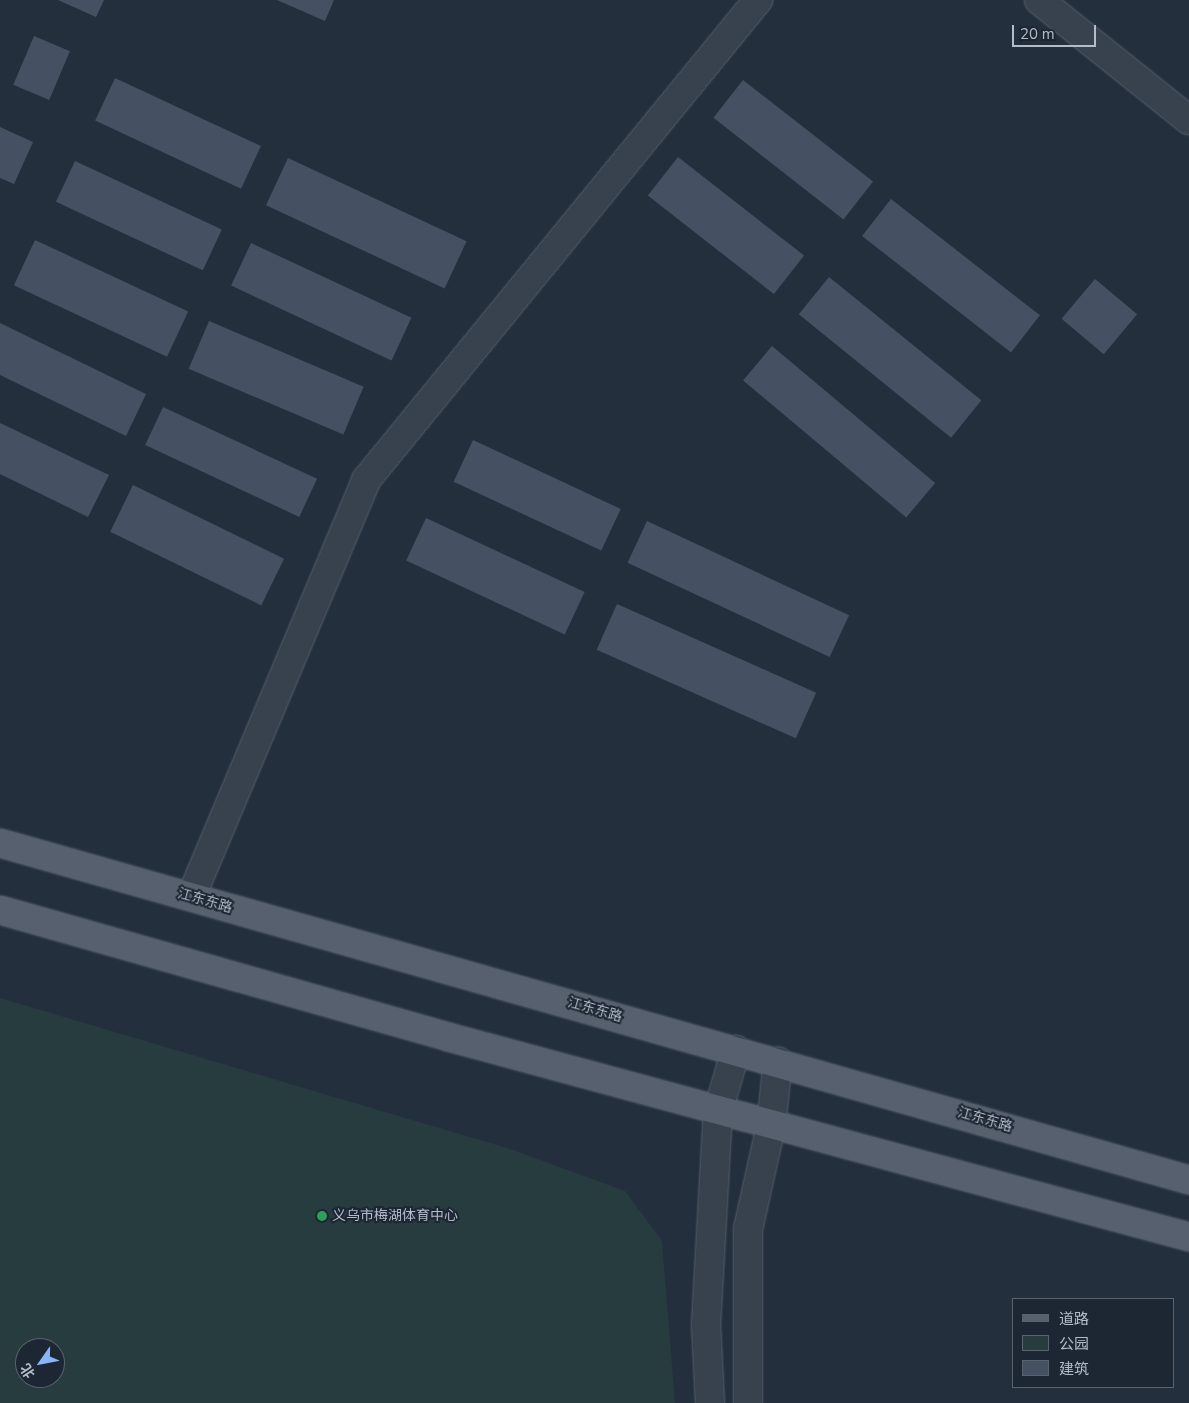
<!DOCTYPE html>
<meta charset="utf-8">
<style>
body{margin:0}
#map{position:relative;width:1189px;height:1403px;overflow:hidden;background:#242f3e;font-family:"Nunito Sans","Noto Sans SC",sans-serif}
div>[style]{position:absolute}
.green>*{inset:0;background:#263c3f}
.building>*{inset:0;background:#455162;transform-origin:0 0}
.roads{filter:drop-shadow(0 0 1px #565f6c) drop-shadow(0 0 1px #565f6c)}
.minor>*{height:28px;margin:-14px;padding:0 14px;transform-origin:14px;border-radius:14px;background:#38414e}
.tertiary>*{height:28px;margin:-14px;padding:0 14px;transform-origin:14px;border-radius:14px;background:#38414e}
.primary>*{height:28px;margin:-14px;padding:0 14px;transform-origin:14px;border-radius:14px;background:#56606e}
.dots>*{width:14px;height:14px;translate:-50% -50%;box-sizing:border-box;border:2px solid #1d2633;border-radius:50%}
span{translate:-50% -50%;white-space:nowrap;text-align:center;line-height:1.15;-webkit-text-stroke:4px #1d2633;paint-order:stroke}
.street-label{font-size:14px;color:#b4bcc9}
.poi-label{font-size:14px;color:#b4bcc9}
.left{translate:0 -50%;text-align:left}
.legend{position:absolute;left:1012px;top:1298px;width:162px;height:90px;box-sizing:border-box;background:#1d2633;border:1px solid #59626f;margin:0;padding:6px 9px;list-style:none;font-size:15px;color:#b4bcc9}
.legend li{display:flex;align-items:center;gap:10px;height:25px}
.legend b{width:25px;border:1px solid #59626f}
.north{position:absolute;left:15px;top:1338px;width:50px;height:50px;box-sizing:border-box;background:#1d2633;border:1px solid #59626f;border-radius:50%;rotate:237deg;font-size:14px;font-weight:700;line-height:20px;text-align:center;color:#b4bcc9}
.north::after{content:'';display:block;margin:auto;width:18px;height:22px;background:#8ab4f8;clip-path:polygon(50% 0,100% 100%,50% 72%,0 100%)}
.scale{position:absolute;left:1012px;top:25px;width:84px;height:22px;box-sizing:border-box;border:2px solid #b4bcc9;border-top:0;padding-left:6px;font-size:15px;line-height:18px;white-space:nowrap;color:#b4bcc9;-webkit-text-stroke:4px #1d2633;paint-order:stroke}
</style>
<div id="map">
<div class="green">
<div style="clip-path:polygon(evenodd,0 998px,507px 1148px,625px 1191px,662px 1241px,675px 1403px,0 1403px,0 998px,25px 1348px,55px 1348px,55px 1378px,25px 1378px,25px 1348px)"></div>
</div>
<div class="building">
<div style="clip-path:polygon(58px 0,104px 0,96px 17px)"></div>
<div style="clip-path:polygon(277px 0,334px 0,325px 21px)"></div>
<div style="left:34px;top:36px;width:39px;height:53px;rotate:23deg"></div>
<div style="left:115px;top:78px;width:161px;height:47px;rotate:25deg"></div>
<div style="left:743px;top:80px;width:165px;height:48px;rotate:38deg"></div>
<div style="clip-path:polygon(0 127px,33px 142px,14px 184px,0 178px)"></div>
<div style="left:678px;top:157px;width:160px;height:49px;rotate:38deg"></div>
<div style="left:288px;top:158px;width:197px;height:52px;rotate:25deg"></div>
<div style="left:75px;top:161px;width:162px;height:45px;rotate:25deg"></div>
<div style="left:891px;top:199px;width:189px;height:47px;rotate:38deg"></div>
<div style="left:35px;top:240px;width:169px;height:50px;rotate:25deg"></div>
<div style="left:251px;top:243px;width:177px;height:47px;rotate:25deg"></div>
<div style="left:829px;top:277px;width:196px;height:48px;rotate:39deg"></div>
<div style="left:1095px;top:279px;width:55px;height:52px;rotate:40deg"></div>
<div style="left:209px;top:321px;width:168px;height:52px;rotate:23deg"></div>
<div style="clip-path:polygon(0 323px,146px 394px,126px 436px,0 375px)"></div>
<div style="left:772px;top:346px;width:213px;height:45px;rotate:40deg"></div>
<div style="left:163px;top:407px;width:170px;height:42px;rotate:25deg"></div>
<div style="clip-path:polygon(0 423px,109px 475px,88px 517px,0 474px)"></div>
<div style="left:473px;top:440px;width:163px;height:46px;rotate:25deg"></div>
<div style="left:133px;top:485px;width:168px;height:52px;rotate:26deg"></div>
<div style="left:426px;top:518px;width:175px;height:47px;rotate:25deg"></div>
<div style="left:647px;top:521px;width:223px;height:46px;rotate:25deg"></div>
<div style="left:617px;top:604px;width:218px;height:50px;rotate:24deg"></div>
</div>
<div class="roads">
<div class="minor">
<div style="left:1039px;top:0;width:192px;rotate:38.7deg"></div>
<div style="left:191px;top:897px;width:452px;rotate:-67.2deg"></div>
<div style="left:366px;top:480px;width:620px;rotate:-50.76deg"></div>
</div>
<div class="tertiary">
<div style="left:710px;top:1403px;width:78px;rotate:-92.9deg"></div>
<div style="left:706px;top:1325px;width:214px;rotate:-86.8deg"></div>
<div style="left:718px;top:1111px;width:64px;rotate:-73.6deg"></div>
<div style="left:748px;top:1403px;width:174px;rotate:-90deg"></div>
<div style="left:748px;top:1229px;width:106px;rotate:-77.4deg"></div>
<div style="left:771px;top:1126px;width:65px;rotate:-83.9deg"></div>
</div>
<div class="primary">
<div style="left:0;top:843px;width:1236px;rotate:15.82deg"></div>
<div style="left:0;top:910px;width:466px;rotate:15.8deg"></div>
<div style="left:448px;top:1037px;width:768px;rotate:15.1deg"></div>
</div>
</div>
<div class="dots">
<div style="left:322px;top:1216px;background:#2e9e5b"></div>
</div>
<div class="street-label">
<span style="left:205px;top:901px;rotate:16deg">江东东路</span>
<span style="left:595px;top:1010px;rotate:16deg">江东东路</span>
<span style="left:985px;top:1120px;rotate:16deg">江东东路</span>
</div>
<div class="poi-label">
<span class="left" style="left:332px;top:1216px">义乌市梅湖体育中心</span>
</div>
<ul class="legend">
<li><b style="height:6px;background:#56606e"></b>道路</li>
<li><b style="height:14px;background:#263c3f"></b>公园</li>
<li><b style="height:14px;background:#455162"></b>建筑</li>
</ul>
<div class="north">北</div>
<div class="scale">20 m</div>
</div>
